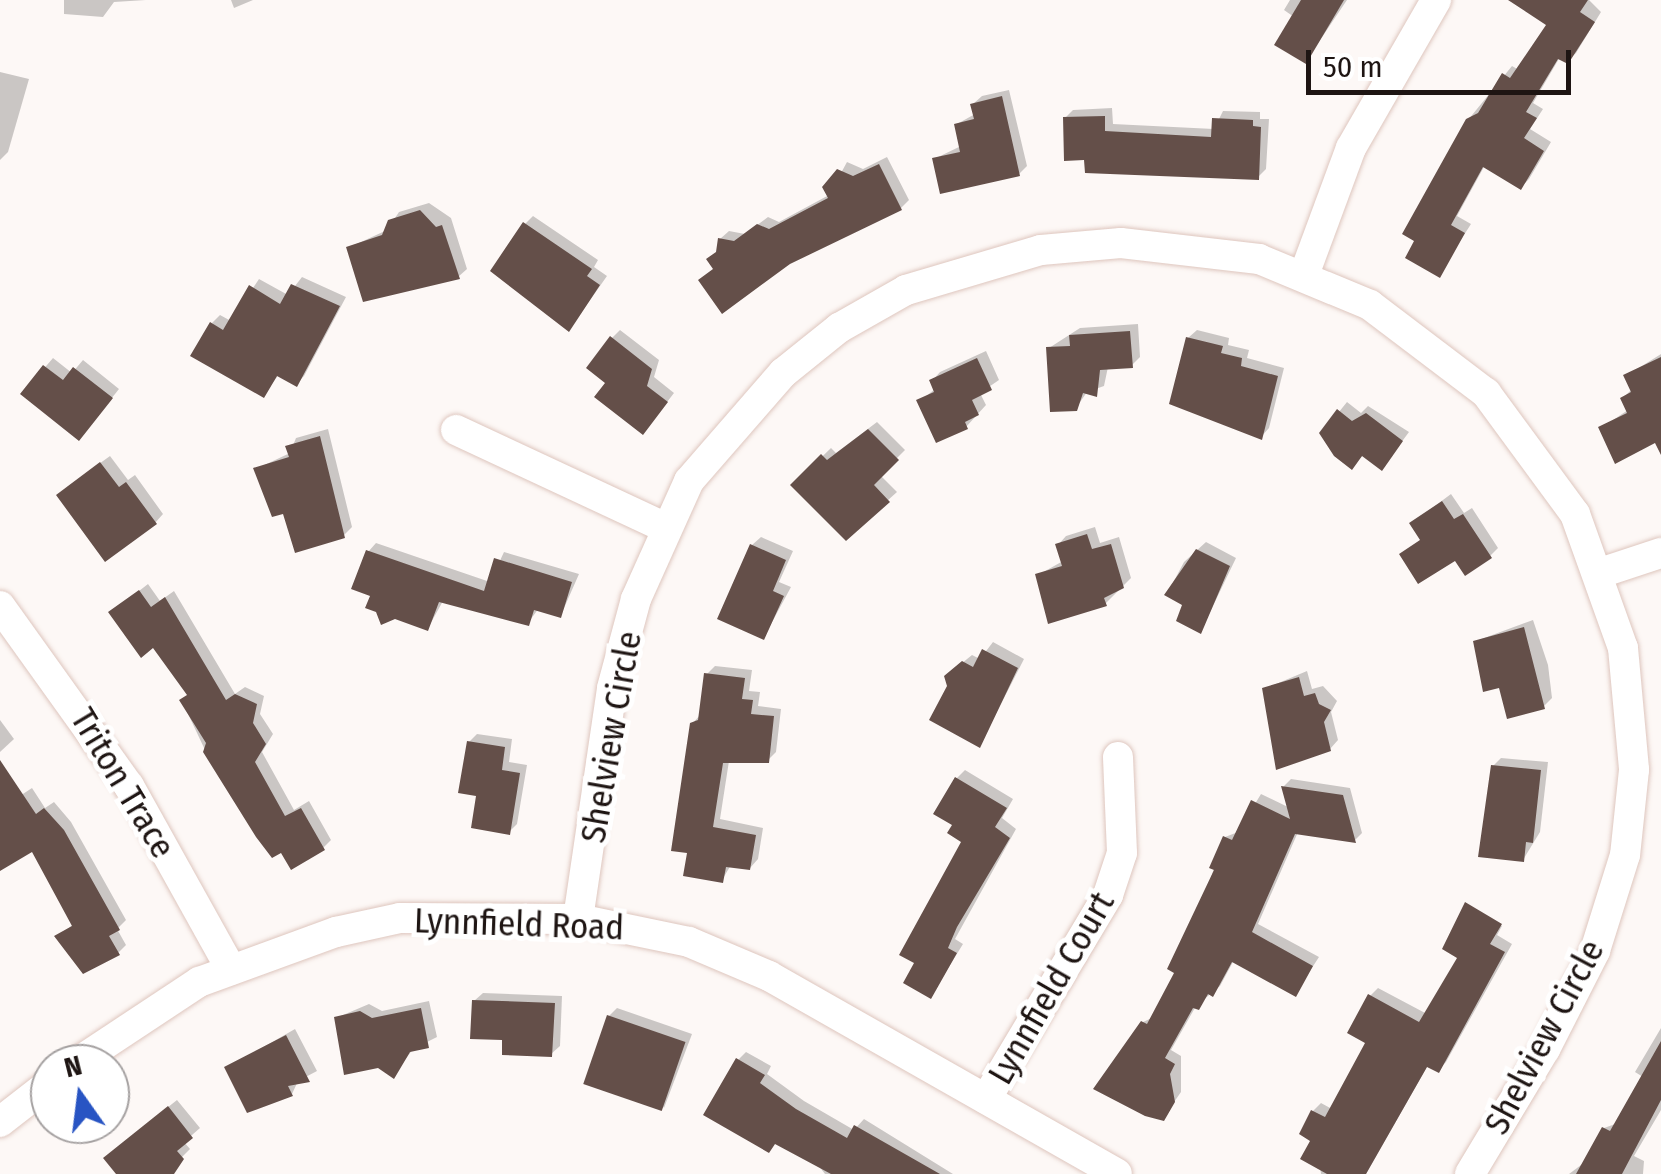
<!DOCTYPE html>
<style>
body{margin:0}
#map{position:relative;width:1661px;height:1174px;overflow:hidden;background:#fdf8f6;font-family:"Fira Sans Condensed",sans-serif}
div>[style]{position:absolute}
.shadow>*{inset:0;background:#0003}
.building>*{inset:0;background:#644f49;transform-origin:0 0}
.roads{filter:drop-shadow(0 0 2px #dec6be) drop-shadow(0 0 2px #dec6be)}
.minor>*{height:30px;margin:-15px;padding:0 15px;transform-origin:15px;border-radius:15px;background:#fff}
span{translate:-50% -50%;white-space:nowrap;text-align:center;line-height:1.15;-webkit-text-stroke:10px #fff;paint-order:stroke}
.street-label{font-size:35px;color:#1e1513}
.north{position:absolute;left:30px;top:1044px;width:100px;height:100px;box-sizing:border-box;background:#fff;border:2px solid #a5a1a1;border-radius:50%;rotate:346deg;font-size:28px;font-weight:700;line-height:40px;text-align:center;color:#1e1513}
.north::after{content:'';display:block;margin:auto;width:35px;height:45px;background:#2854c3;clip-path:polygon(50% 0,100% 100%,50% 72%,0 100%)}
.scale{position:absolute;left:1306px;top:50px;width:265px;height:45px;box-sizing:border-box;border:5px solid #1e1513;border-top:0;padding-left:12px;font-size:30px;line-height:35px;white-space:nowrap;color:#1e1513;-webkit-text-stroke:8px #fff;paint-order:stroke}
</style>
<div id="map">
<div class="shadow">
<div style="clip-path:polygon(64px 0,146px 0,114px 2px,103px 17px,64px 14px)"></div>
<div style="clip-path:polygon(231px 0,253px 0,234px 8px)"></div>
<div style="clip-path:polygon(1290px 0,1347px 0,1306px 61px,1294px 17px,1284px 10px)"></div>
<div style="clip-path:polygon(1542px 0,1589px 0,1601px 12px,1576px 53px,1567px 61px,1560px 57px,1533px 103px,1543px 109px,1530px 129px,1551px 142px,1529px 179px,1521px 187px,1485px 165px,1457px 216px,1471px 224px,1439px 274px,1468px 120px,1512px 66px,1519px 70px,1549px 25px)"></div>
<div style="clip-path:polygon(0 72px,29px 79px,8px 152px,0 160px)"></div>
<div style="clip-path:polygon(1009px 90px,1027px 166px,1019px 174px,934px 159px,961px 146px,957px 124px,975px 114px,973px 104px,982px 96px)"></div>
<div style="clip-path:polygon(1112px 108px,1113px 124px,1214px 129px,1223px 111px,1260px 112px,1260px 119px,1269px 119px,1266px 169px,1258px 177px,1086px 157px,1065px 118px,1073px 110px)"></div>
<div style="clip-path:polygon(887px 157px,909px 200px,901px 208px,716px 268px,720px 239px,729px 231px,745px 234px,768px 217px,779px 222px,829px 195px,847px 162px,863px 169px)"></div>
<div style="clip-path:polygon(429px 203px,451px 218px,467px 269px,458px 277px,348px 248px,387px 230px,399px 212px)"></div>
<div style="clip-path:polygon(533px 216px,598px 260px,594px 267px,607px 276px,576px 320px,525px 224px)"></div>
<div style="clip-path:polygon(302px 277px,346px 297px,304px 376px,296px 384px,279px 374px,264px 395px,212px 323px,220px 315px,231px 321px,259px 279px,288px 295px)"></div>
<div style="clip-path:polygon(1138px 324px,1140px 357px,1132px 365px,1108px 367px,1104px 386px,1087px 392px,1076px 408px,1049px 348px,1080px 328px)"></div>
<div style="clip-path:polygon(620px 330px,659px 360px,654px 377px,674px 393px,651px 423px,608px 382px,612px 338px)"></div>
<div style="clip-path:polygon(1197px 330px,1229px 338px,1228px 345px,1249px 350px,1247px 358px,1284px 368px,1269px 428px,1261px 437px,1188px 338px)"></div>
<div style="clip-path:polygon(986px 351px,999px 380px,980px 393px,986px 405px,966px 427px,920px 401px,935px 389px,932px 381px,940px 372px)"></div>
<div style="clip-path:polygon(1661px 354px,1661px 438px,1601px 428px,1628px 410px,1623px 398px,1632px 389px,1626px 376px)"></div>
<div style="clip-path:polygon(53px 358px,72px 373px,83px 360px,119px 389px,87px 429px,23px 393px)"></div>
<div style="clip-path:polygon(1347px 402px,1361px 413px,1368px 406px,1409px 432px,1389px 459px,1364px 454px,1353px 466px,1322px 433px)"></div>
<div style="clip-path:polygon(877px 422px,905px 450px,880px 475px,897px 492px,846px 538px,793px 485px,831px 448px,836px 453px)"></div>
<div style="clip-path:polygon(328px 429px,352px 527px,343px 536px,285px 510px,256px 469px,290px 453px,296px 438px)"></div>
<div style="clip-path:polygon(110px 456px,128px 480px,135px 475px,163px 514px,155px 523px,67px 487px)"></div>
<div style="clip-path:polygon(1451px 494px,1464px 513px,1472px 508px,1498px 548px,1490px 556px,1402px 554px,1422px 539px,1412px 523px)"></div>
<div style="clip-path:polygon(1095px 527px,1100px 543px,1119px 537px,1131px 578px,1105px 604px,1038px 575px,1063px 561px,1058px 545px,1066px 536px)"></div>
<div style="clip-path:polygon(761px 537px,793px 551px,779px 582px,791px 587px,764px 637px,752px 545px)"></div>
<div style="clip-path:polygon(1206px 542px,1236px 558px,1201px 631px,1185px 604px,1167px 594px,1184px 562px)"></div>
<div style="clip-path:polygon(376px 543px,490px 582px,504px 552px,579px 574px,561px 615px,539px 608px,528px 623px,443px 601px,428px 628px,373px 594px,368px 552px)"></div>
<div style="clip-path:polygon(148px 584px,160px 601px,174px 591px,235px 694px,245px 687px,264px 696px,260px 714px,273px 734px,262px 752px,294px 810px,309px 801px,331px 840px,323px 848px,205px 750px,182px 701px,189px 694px,154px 645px,112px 612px)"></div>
<div style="clip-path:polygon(1533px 620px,1548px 665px,1552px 698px,1544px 706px,1501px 685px,1476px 641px)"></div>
<div style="clip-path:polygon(993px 642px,1024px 659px,980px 745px,956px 668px,972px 655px,980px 659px)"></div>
<div style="clip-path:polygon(715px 666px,752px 670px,749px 691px,760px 692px,758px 706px,781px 709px,776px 752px,768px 760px,729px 761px,720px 819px,763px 828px,758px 859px,750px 868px,731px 865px,722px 880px,692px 724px,701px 714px,707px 674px)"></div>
<div style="clip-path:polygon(1307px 671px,1312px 689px,1323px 686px,1337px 701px,1331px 712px,1338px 740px,1330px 749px,1264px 689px)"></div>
<div style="clip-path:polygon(0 720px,14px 739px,0 752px)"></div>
<div style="clip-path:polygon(477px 734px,512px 739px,509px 762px,527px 765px,517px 824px,509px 832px,479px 794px,469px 742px)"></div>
<div style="clip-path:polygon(1501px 758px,1548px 762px,1540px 832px,1523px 860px,1493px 766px)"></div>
<div style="clip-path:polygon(965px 770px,1013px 799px,1002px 818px,1016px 829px,955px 939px,963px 944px,931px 996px,965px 841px,955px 824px,957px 778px)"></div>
<div style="clip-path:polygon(1291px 779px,1350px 788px,1362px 833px,1355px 840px,1298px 832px,1258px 924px,1319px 957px,1295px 994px,1234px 960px,1220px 986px,1196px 1006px,1171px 1050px,1181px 1056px,1181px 1092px,1163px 1118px,1143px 1022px,1154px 1017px,1178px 972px,1225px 837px,1238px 832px,1261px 794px,1290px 808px,1284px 786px)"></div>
<div style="clip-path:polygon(32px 788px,45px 808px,54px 802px,71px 822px,126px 920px,117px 929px,126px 945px,118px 953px,58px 936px,74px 924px,32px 848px,0 829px,0 809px)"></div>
<div style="clip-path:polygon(1472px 909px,1502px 926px,1497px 935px,1512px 944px,1446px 1062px,1438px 1070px,1428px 1065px,1366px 1174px,1321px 1174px,1313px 1111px,1321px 1103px,1332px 1109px,1369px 1042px,1370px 996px,1378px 988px,1427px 1014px,1460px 958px)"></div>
<div style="clip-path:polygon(483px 993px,562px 996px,560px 1046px,551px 1054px,474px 1001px)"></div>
<div style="clip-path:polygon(429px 1001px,437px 1037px,413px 1049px,393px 1076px,336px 1018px,369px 1004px,382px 1011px)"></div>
<div style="clip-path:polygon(617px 1008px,692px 1034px,664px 1108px,609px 1016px)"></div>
<div style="clip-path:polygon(1661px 1028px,1661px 1110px,1634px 1156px,1644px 1161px,1643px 1174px,1569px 1174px,1585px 1162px,1604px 1128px,1618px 1123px,1643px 1077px,1635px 1072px)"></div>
<div style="clip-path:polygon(295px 1029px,317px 1071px,298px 1081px,292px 1094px,227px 1068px)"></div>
<div style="clip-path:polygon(746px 1052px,771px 1066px,767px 1074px,804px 1101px,854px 1130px,864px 1119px,953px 1174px,825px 1174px,738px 1060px)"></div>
<div style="clip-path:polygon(177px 1100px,200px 1128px,184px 1142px,190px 1149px,165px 1174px,120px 1174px,114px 1150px)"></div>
</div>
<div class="building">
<div style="clip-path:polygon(1301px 0,1344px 0,1306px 64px,1274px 45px)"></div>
<div style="clip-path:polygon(1508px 0,1588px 0,1580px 12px,1595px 22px,1568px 64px,1558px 59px,1526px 112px,1537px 118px,1524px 138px,1544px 151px,1521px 190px,1483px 167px,1451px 225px,1465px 233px,1440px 278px,1405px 258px,1414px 241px,1402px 234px,1466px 119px,1478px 113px,1502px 73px,1510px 78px,1546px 25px)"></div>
<div style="clip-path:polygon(1002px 96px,1020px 176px,940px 194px,932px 158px,960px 152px,954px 124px,974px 119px,970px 104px)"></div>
<div style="clip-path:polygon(1105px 116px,1105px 131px,1211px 137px,1212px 118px,1253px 120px,1253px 126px,1261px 127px,1259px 180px,1085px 173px,1084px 160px,1064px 161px,1063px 117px)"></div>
<div style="clip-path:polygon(879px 164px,902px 210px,790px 264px,722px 314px,698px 280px,713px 269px,706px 259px,716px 252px,718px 238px,734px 241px,757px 224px,769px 229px,828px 198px,822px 187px,837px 169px,853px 176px)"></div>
<div style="clip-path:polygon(420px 210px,436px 227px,442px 225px,460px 279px,363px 302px,346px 247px,382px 235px,388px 220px)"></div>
<div style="clip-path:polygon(523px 222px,592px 269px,587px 276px,600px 285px,569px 332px,490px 271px)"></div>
<div style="clip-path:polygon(291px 284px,340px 306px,297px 387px,277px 376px,264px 398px,190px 356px,210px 322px,223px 330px,249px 285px,280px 304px)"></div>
<div style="clip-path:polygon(1130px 331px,1133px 368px,1100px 370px,1097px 397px,1083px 393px,1077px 411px,1050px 412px,1046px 347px,1070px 346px,1069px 335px)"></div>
<div style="clip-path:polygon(610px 336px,652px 369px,647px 386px,668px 402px,643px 435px,594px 397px,605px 383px,586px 368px)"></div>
<div style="clip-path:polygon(1186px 337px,1223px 346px,1221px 353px,1242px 358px,1241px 366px,1278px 376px,1262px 440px,1169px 404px)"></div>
<div style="clip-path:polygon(1661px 357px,1661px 455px,1655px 443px,1615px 464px,1598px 427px,1627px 413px,1620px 398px,1631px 392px,1623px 375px)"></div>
<div style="clip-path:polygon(977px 358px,992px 390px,972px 400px,979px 415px,965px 422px,968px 429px,936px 443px,916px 400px,934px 392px,929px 380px)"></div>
<div style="clip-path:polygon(43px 365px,63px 380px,73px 367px,113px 398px,79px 441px,20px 394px)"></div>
<div style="clip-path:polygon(1337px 409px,1352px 421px,1366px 413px,1403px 441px,1382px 471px,1362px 456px,1352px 470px,1334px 456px,1319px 433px)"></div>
<div style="clip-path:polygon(868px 429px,899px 460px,874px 485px,890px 502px,846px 541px,790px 485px,821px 454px,827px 460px)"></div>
<div style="clip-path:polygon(320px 436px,345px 538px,295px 553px,283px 514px,272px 517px,253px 468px,289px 457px,285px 446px)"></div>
<div style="clip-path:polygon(100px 462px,119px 487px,126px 482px,157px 524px,105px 562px,56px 495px)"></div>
<div style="clip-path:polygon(1442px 501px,1454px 519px,1463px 514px,1492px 558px,1465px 576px,1455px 561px,1418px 584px,1399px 554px,1420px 540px,1409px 523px)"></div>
<div style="clip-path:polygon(1087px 534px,1092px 549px,1111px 544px,1124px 588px,1104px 598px,1107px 606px,1048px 624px,1035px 574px,1062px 566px,1055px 544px)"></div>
<div style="clip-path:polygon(750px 544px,786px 560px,773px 591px,784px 596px,764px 640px,717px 619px)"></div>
<div style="clip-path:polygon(1196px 549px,1230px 566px,1201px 634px,1176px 621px,1182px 605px,1164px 595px)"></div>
<div style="clip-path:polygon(366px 550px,484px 591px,494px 558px,572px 582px,561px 618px,534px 610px,529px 626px,439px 602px,428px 631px,395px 619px,381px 625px,376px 612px,365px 608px,370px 596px,351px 589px)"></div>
<div style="clip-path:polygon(139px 590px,151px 607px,165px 597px,226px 700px,235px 694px,257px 704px,253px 723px,266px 744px,255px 762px,285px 816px,301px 808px,325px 850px,291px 870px,281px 853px,272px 858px,256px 837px,203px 752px,206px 743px,179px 700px,187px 695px,153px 648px,141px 658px,108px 612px)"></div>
<div style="clip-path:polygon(1524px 627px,1545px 709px,1507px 719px,1499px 688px,1483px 692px,1473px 641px)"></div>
<div style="clip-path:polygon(982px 649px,1018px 668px,980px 748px,929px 720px,947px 686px,944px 676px,962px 661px,973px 667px)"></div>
<div style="clip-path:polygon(704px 673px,745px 678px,742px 699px,753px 700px,751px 714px,774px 716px,769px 763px,723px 763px,713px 827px,756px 835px,750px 870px,726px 867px,723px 883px,683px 876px,687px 853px,671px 851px,690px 723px,698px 720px)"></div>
<div style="clip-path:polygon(1299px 677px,1304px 696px,1315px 693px,1319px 704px,1331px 710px,1324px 722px,1331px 751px,1276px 770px,1262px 688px)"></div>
<div style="clip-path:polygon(467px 741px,505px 747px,502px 770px,520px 773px,510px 835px,471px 828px,476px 796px,458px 793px)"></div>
<div style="clip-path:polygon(0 760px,36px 814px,44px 808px,64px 830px,120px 930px,109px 936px,120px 955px,83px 974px,54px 936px,72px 926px,32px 852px,0 871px)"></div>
<div style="clip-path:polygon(1491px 765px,1541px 770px,1533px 843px,1526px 842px,1524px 862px,1478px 857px)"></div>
<div style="clip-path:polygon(955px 777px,1007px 808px,995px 827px,1010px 838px,957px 927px,948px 948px,957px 953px,931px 999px,903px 983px,914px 963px,899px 955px,961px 842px,947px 833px,952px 825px,933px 814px)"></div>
<div style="clip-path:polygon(1281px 786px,1343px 795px,1356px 843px,1295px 834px,1252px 932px,1313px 966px,1296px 997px,1232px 962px,1213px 997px,1208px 994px,1199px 1010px,1193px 1008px,1165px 1058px,1175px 1064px,1170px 1074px,1175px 1102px,1164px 1121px,1145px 1116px,1093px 1089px,1141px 1021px,1147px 1024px,1174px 973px,1167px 969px,1214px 870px,1209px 868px,1223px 836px,1232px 840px,1251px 800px,1290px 819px)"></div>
<div style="clip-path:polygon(1465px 902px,1502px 924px,1490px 944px,1505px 952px,1439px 1073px,1427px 1067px,1366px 1174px,1327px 1174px,1300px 1159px,1310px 1141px,1299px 1134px,1311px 1110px,1325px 1117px,1365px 1043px,1347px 1033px,1368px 994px,1419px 1022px,1457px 958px,1442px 949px)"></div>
<div style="clip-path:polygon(472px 1000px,555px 1003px,552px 1057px,502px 1055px,502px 1040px,470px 1039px)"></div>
<div style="clip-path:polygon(421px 1008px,429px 1048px,410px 1052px,394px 1079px,378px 1068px,344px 1075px,334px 1017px,360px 1011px,372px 1018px)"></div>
<div style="left:607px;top:1015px;width:83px;height:73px;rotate:19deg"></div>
<div style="clip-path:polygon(286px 1035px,310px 1082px,288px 1086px,293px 1096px,247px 1113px,224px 1067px)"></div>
<div style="clip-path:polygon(1661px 1041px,1661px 1100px,1622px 1174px,1576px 1174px,1602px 1127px,1610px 1131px)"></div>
<div style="clip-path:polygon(736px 1058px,765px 1075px,760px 1083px,796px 1109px,847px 1138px,854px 1125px,940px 1174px,831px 1174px,775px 1144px,769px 1153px,703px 1115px)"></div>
<div style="clip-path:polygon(168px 1106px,193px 1138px,177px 1151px,184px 1159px,174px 1174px,116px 1174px,103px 1158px)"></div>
</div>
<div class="roads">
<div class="minor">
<div style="left:1304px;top:275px;width:135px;rotate:-69.7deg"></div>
<div style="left:1351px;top:148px;width:171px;rotate:-60.1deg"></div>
<div style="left:456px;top:430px;width:232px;rotate:25deg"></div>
<div style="left:1600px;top:573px;width:64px;rotate:-18.2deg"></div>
<div style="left:0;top:606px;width:221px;rotate:54.4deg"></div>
<div style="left:129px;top:786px;width:210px;rotate:60.9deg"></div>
<div style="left:578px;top:919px;width:233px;rotate:-81.6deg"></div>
<div style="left:612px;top:688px;width:92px;rotate:-74.9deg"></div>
<div style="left:636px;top:599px;width:129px;rotate:-65.8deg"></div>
<div style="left:689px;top:481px;width:143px;rotate:-49deg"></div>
<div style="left:783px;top:373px;width:72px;rotate:-38.8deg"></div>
<div style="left:839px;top:328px;width:77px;rotate:-29.6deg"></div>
<div style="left:906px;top:290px;width:141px;rotate:-16.5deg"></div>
<div style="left:1041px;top:250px;width:80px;rotate:-5deg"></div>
<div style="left:1121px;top:243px;width:139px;rotate:6.6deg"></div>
<div style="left:1259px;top:259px;width:120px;rotate:22.5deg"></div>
<div style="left:1370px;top:305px;width:146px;rotate:37.2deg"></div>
<div style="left:1486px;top:393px;width:150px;rotate:53.7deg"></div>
<div style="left:1575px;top:514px;width:142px;rotate:70.3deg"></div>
<div style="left:1623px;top:648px;width:122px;rotate:84.8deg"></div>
<div style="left:1634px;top:770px;width:85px;rotate:96deg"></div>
<div style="left:1625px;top:855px;width:101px;rotate:107.4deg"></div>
<div style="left:1595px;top:951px;width:110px;rotate:117deg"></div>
<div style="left:1545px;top:1049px;width:146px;rotate:121deg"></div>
<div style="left:75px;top:1064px;width:149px;rotate:-33.5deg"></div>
<div style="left:199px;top:982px;width:146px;rotate:-20.1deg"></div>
<div style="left:336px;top:932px;width:66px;rotate:-12.3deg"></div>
<div style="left:400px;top:918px;width:178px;rotate:0.3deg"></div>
<div style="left:578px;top:919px;width:113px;rotate:11.7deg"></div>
<div style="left:689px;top:942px;width:87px;rotate:23deg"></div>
<div style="left:769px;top:976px;width:400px;rotate:29.6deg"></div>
<div style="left:986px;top:1099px;width:238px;rotate:-59.1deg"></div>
<div style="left:1108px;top:895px;width:44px;rotate:-71.6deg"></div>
<div style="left:1122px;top:853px;width:96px;rotate:-92.4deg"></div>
<div style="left:0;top:1122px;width:63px;rotate:-38deg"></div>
</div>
</div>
<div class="street-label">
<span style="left:611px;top:737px;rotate:-80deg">Shelview Circle</span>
<span style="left:123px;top:783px;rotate:59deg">Triton Trace</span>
<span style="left:519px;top:924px;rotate:2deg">Lynnfield Road</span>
<span style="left:1051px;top:988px;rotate:-60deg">Lynnfield Court</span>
<span style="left:1544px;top:1037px;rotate:-62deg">Shelview Circle</span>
</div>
<div class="north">N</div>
<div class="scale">50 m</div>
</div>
